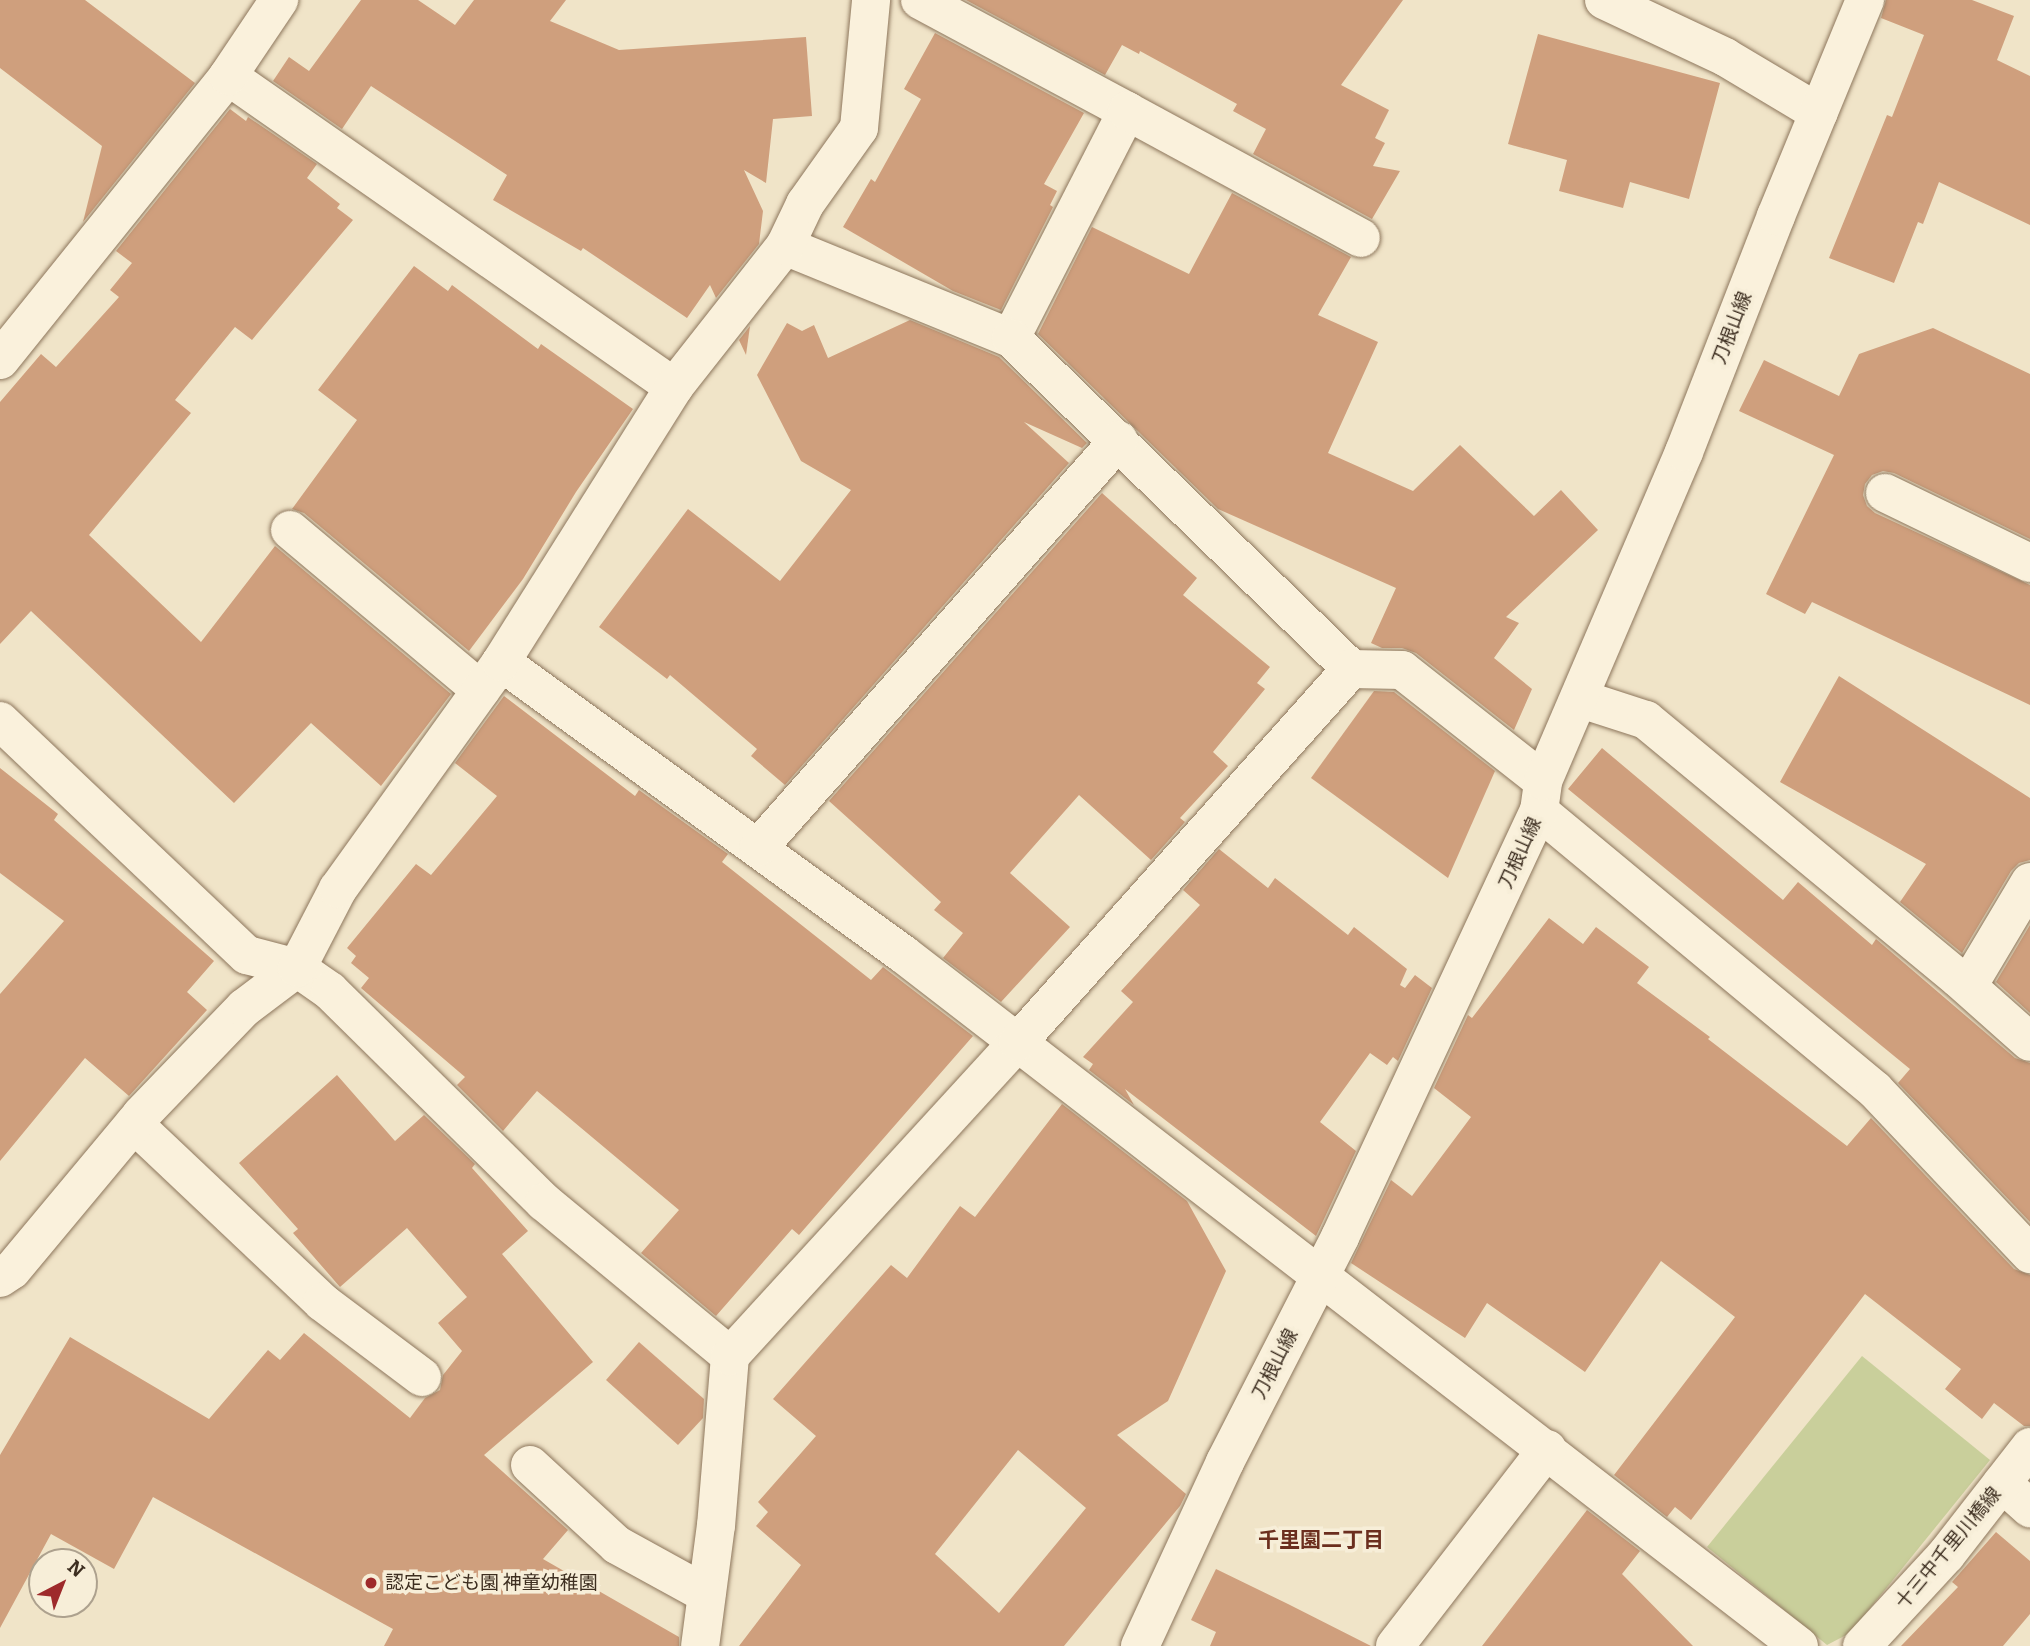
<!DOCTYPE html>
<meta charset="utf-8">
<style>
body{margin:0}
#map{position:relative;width:2030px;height:1646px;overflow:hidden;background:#f0e4c8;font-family:Bitter,"Noto Sans JP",serif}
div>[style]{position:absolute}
.green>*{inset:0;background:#c9cf9b}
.building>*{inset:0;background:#cf9f7d}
.roads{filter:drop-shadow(0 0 2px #8d765c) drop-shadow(0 0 2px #8d765c)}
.minor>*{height:38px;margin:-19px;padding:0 19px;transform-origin:19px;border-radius:19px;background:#faf1dc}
.dots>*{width:19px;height:19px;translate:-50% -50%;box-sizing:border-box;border:4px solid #f7eed8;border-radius:50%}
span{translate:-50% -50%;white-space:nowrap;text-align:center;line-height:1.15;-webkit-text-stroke:7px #f7eed8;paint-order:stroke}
.street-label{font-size:19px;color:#3d2e20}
.poi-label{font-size:19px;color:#3d2e20}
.left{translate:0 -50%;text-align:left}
.neighbourhood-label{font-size:21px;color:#6b2e1e;font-weight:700}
.north{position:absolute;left:28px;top:1548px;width:70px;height:70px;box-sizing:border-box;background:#f7eed8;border:2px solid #ada18e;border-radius:50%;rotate:42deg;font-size:19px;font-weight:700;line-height:28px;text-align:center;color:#3d2e20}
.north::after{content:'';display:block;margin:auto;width:24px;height:32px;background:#9e2a2b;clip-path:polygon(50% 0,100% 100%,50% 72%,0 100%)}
</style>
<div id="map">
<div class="green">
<div style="clip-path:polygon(1862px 1356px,1990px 1460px,1850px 1633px,1827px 1645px,1707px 1547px)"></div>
</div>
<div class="building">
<div style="clip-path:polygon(0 0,85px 0,195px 83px,83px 222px,102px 146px,0 68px)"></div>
<div style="clip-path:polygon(361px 0,418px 0,455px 25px,474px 0,566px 0,550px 21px,619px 50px,806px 37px,812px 116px,773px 119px,766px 183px,744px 170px,763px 211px,759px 244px,716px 298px,710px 285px,687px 318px,583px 248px,581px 251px,493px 200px,507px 175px,371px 86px,342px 129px,273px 81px,289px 57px,309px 71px)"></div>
<div style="clip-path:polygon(966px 0,1403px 0,1341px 85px,1389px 110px,1375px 138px,1385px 143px,1373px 166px,1400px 171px,1372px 219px,1253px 154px,1266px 129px,1233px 111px,1237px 104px,1140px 51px,1139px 54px,1122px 45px,1105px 75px)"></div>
<div style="clip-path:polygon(1886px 0,1972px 0,2014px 16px,1997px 60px,2030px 76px,2030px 225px,1939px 182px,1923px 224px,1918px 222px,1894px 283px,1829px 258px,1887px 115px,1892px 117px,1924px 35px,1881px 18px)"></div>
<div style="clip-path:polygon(935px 33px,1084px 113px,1044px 184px,1057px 191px,1050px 205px,1053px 207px,1001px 310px,953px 291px,843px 227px,871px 179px,875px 182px,921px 99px,904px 89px)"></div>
<div style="clip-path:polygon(1538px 34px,1720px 83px,1689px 199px,1630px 182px,1623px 208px,1559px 191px,1567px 160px,1508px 144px)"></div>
<div style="clip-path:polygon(230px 109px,246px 121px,248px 117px,317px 164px,307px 178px,340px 204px,337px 208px,353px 220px,252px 340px,235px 327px,175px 400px,191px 413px,89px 535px,201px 642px,275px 546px,451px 694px,381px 786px,311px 723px,234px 803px,31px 611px,0 644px,0 402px,41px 354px,56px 367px,119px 297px,110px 290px,132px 263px,116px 251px)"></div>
<div style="clip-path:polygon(1232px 193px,1351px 257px,1318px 315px,1378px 342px,1328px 453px,1413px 491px,1460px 445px,1534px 516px,1561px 490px,1598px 530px,1506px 617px,1519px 623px,1494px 658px,1532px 689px,1514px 730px,1416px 653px,1402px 648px,1382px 648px,1371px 643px,1396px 588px,1218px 509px,1038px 334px,1092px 227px,1189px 274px)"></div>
<div style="clip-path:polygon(414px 266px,448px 291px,452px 285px,538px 349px,541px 344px,633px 409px,576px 492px,523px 579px,469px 651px,304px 513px,292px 509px,357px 420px,318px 390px)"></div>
<div style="clip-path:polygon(910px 320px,999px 357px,1087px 443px,1082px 448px,1024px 422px,1069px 463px,785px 785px,751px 756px,757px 749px,670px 675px,667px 679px,599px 627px,688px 509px,780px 581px,851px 490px,801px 461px,757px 375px,787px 323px,802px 331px,814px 325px,828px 358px)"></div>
<div style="clip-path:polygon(750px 326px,746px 355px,739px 340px)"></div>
<div style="clip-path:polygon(1933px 328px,2030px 374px,2030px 539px,1894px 473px,1883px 471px,1872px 475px,1865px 484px,1863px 495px,1867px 506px,1875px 513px,2030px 585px,2030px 705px,1812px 602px,1805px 614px,1766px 594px,1834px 455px,1739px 411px,1764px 360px,1839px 396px,1859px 354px)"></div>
<div style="clip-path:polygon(1102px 493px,1197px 578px,1183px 595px,1270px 667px,1257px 683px,1265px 689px,1213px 752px,1228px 766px,1180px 818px,1185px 822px,1151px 860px,1079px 795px,1010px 873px,1070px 927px,1001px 1002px,943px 958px,963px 933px,934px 910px,941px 902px,829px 801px)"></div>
<div style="clip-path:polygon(1839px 676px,2030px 798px,2030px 860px,2019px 863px,2011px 871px,1962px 953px,1900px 902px,1926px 864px,1780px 782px)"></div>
<div style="clip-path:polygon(1374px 691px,1394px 692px,1495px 771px,1448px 878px,1311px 778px)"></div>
<div style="clip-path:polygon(504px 696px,635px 796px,639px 790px,728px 854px,722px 862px,871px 980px,883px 967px,973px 1036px,799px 1235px,792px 1229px,716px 1316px,641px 1253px,679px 1210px,537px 1091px,503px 1131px,457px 1085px,465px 1077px,361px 988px,369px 978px,351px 963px,356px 956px,347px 948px,416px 864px,431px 875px,497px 796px,455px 763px)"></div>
<div style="clip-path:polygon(1602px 748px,1783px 900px,1798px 882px,1872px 945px,1876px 939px,2015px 1058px,2030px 1063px,2030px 1222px,1898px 1083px,1910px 1069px,1568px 789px)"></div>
<div style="clip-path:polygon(0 768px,58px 814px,54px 820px,214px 961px,187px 992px,207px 1010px,129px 1096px,85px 1058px,0 1161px,0 994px,64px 921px,0 873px)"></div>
<div style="clip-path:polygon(1219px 849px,1268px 888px,1275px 878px,1348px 935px,1354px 927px,1407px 969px,1400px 985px,1405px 988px,1415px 975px,1432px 988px,1398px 1061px,1393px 1057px,1387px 1065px,1370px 1053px,1320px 1122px,1356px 1151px,1316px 1236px,1125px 1089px,1134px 1105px,1089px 1070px,1093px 1064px,1083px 1057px,1133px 1002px,1121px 991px,1200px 905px,1183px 890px)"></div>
<div style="clip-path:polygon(1549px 918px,1583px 944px,1596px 927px,1649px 967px,1637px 983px,1710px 1037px,1708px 1039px,1847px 1146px,1871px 1118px,2014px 1269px,2030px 1275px,2030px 1426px,2024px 1426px,1994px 1403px,1982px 1419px,1945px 1389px,1961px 1369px,1865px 1294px,1691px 1520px,1675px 1507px,1667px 1517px,1614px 1475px,1735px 1317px,1661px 1261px,1585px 1372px,1487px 1303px,1465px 1338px,1351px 1263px,1391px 1180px,1412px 1196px,1471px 1117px,1434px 1088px,1468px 1015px,1472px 1018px)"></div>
<div style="clip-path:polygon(2030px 925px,2030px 1013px,1996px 982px)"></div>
<div style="clip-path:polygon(337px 1075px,395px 1141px,424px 1115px,475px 1164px,472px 1168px,528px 1231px,502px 1254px,593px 1362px,484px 1455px,568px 1530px,543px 1559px,679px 1637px,679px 1646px,384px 1646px,393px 1629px,153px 1497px,114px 1569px,51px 1534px,0 1628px,0 1455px,70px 1337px,209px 1419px,268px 1350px,280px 1360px,304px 1333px,410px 1418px,425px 1398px,440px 1390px,443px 1375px,462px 1351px,438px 1323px,467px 1297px,407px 1228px,340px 1287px,293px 1233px,298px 1229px,239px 1163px)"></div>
<div style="clip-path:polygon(evenodd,1062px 1104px,1187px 1201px,1226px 1271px,1168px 1401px,1117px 1435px,1186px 1494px,1180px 1506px,1064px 1646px,739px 1646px,801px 1565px,756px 1526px,768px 1512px,758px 1502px,816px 1436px,773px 1399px,891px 1265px,907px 1278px,960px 1206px,975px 1217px,1062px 1104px,1018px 1450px,1086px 1508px,999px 1613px,935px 1554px,1018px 1450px)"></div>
<div style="clip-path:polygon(639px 1342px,704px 1399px,703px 1418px,678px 1445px,606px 1380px)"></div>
<div style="clip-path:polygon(1587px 1510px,1640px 1551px,1622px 1574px,1693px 1646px,1482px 1646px)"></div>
<div style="clip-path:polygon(1996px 1532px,2030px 1561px,2030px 1614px,2003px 1646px,1901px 1646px,1958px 1587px,1952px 1582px)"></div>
<div style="clip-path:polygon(1216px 1569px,1288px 1604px,1371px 1646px,1210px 1646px,1216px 1632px,1191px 1620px)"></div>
</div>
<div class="roads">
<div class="minor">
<div style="left:920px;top:0;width:235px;rotate:28.2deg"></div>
<div style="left:1127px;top:111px;width:255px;rotate:117.1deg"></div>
<div style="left:1604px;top:0;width:134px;rotate:25.2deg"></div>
<div style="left:1725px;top:57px;width:109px;rotate:30.8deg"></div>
<div style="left:228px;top:76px;width:544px;rotate:34.89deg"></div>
<div style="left:1127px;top:111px;width:266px;rotate:28.5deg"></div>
<div style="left:785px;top:246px;width:244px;rotate:22.2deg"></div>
<div style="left:1011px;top:338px;width:475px;rotate:44.2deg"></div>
<div style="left:0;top:360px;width:364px;rotate:-51.2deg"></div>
<div style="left:228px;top:76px;width:92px;rotate:-56.1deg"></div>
<div style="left:1885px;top:493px;width:161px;rotate:25.8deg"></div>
<div style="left:290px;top:530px;width:249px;rotate:40deg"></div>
<div style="left:501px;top:662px;width:497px;rotate:36deg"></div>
<div style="left:903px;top:954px;width:1132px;rotate:37.68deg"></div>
<div style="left:1581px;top:699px;width:68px;rotate:17.9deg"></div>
<div style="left:1646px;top:720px;width:405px;rotate:39.6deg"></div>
<div style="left:1958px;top:978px;width:96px;rotate:41.6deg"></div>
<div style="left:0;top:721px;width:340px;rotate:43.5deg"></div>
<div style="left:247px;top:955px;width:52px;rotate:14.6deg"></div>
<div style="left:297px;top:968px;width:40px;rotate:34.9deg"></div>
<div style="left:330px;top:991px;width:301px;rotate:44.6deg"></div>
<div style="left:544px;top:1202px;width:241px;rotate:39.6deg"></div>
<div style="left:730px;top:1356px;width:170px;rotate:94.7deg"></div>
<div style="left:716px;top:1525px;width:122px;rotate:97.5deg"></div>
<div style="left:1539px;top:811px;width:437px;rotate:39.7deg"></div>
<div style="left:1875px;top:1090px;width:226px;rotate:46.6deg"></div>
<div style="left:759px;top:847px;width:543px;rotate:-48.51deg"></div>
<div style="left:1968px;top:986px;width:121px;rotate:-59.2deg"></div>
<div style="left:134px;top:1124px;width:259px;rotate:43.4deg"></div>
<div style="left:322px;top:1302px;width:125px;rotate:36.9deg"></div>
<div style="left:0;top:1278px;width:14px;rotate:-34deg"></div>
<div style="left:12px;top:1270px;width:202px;rotate:-50.2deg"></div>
<div style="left:141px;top:1115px;width:149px;rotate:-46.1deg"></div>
<div style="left:244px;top:1008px;width:66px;rotate:-37deg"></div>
<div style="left:297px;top:968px;width:89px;rotate:-62.6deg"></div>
<div style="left:338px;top:889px;width:279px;rotate:-54.3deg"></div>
<div style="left:501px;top:662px;width:325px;rotate:-57.8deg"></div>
<div style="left:674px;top:387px;width:179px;rotate:-51.8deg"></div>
<div style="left:785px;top:246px;width:47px;rotate:-64.5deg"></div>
<div style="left:805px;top:204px;width:93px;rotate:-54.6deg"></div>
<div style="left:859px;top:128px;width:129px;rotate:-84.6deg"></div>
<div style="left:730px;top:1356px;width:426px;rotate:-47.5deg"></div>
<div style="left:1018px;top:1042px;width:500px;rotate:-48.24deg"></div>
<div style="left:1351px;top:669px;width:51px;rotate:1.1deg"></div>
<div style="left:1402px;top:670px;width:179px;rotate:38.2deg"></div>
<div style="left:530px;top:1465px;width:118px;rotate:42.6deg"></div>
<div style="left:617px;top:1545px;width:102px;rotate:28.8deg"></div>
<div style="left:2002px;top:1483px;width:38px;rotate:42deg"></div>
<div style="left:1140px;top:1646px;width:203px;rotate:-65.2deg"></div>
<div style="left:1225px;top:1462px;width:253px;rotate:-62.9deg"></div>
<div style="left:1340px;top:1237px;width:470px;rotate:-65deg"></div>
<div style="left:1539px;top:811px;width:30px;rotate:-82deg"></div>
<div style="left:1543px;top:781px;width:358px;rotate:-66.8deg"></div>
<div style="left:1684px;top:452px;width:253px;rotate:-68.7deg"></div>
<div style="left:1776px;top:216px;width:234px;rotate:-67.6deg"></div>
<div style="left:1395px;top:1646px;width:249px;rotate:-52.3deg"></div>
<div style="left:1862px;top:1646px;width:124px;rotate:-47.3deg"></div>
<div style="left:1946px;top:1555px;width:137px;rotate:-52.1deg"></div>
</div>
</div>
<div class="dots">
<div style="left:371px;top:1583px;background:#9e2a2b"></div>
</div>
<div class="street-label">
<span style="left:1732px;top:328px;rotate:-69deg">刀根山線</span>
<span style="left:1520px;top:853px;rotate:-66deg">刀根山線</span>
<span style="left:1275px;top:1364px;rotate:-63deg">刀根山線</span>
<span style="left:1948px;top:1548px;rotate:-50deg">十三中千里川橋線</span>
</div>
<div class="poi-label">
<span class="left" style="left:385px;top:1583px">認定こども園 神童幼稚園</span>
</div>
<div class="neighbourhood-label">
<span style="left:1321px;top:1540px">千里園二丁目</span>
</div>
<div class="north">N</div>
</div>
